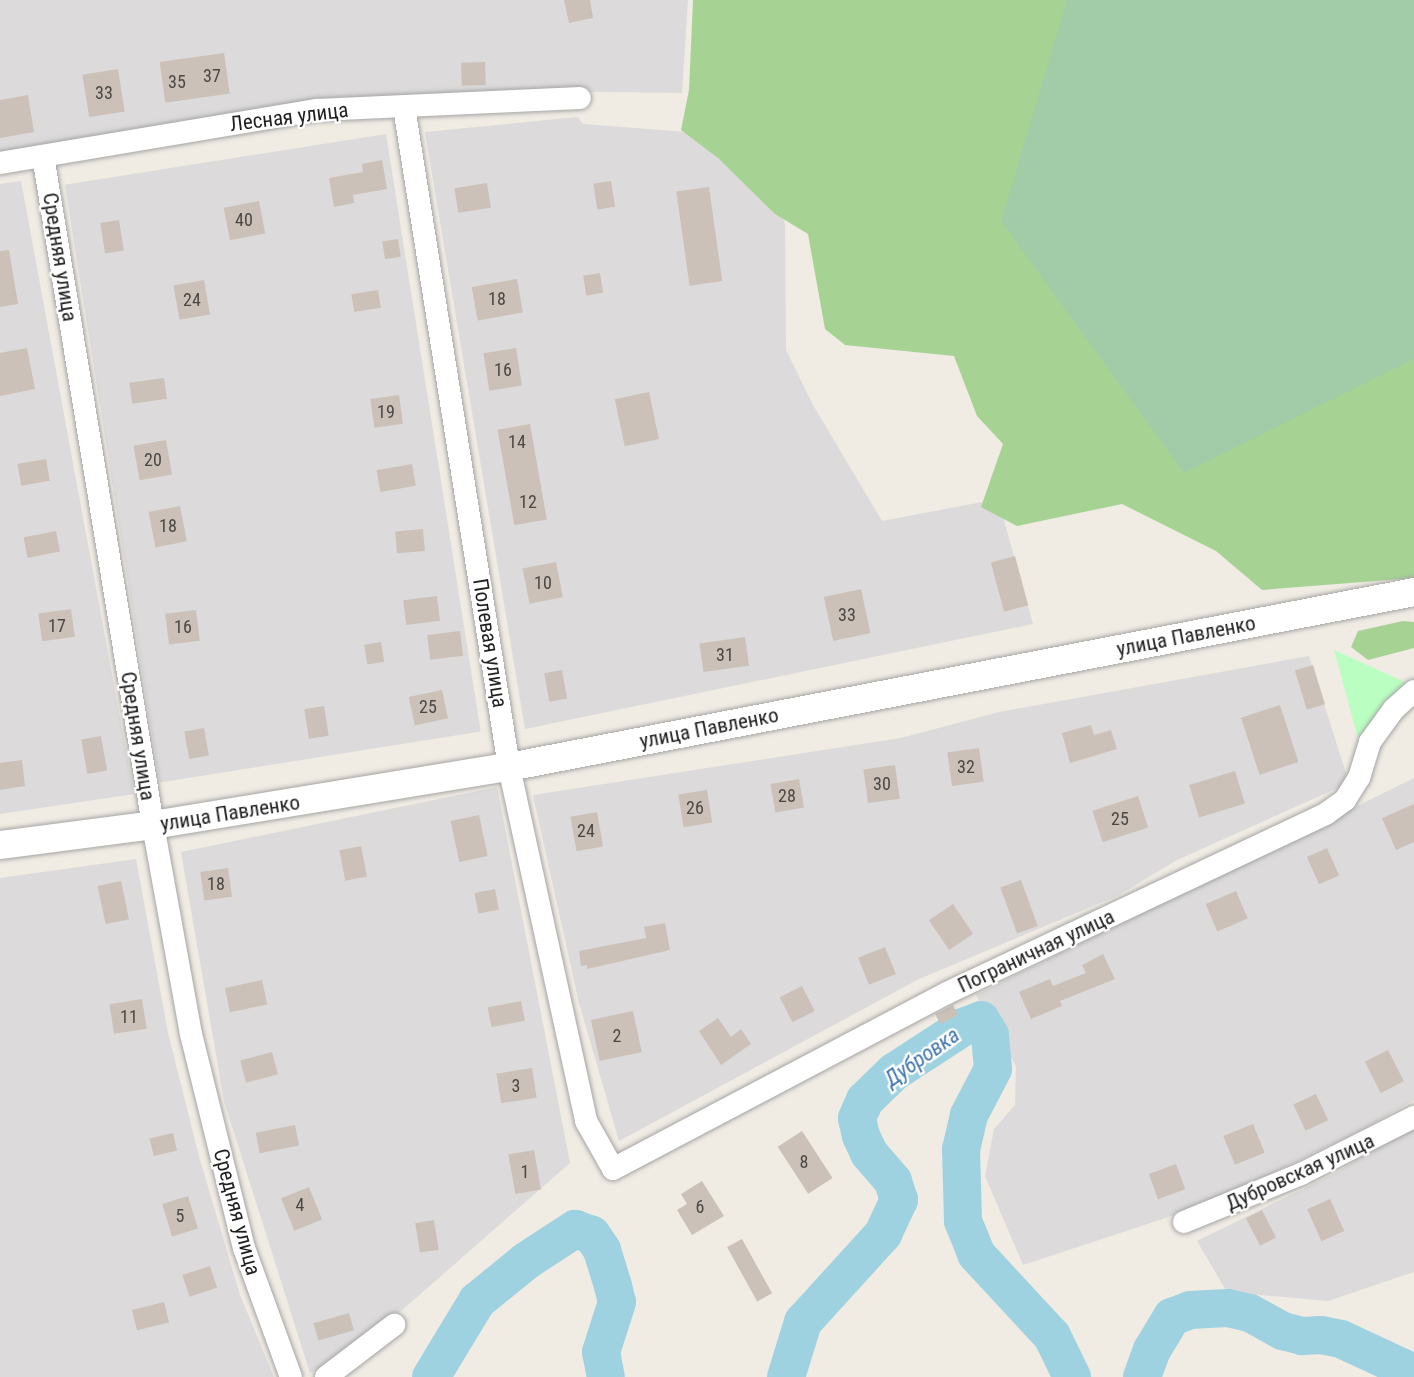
<!DOCTYPE html>
<meta charset="utf-8">
<style>
body{margin:0}
#map{position:relative;width:1414px;height:1377px;overflow:hidden;background:#f0ebe3;font-family:"Roboto Condensed",sans-serif}
div>[style]{position:absolute}
.residential>*{inset:0;background:#dcdada;transform-origin:0 0}
.forest>*{inset:0;background:#a6d394}
.cemetery>*{inset:0;background:#a2cba8}
.park>*{inset:0;background:#bbfec1}
.river>*{height:38px;margin:-19px;padding:0 19px;transform-origin:19px;border-radius:19px;background:#9fd2e1}
.building>*{inset:0;background:#ccc1b8;transform-origin:0 0}
.roads{filter:drop-shadow(0 0 2px #a5a5a5) drop-shadow(0 0 2px #a5a5a5)}
.minor>*{height:22px;margin:-11px;padding:0 11px;transform-origin:11px;border-radius:11px;background:#fff}
.tertiary>*{height:28px;margin:-14px;padding:0 14px;transform-origin:14px;border-radius:14px;background:#fff}
span{translate:-50% -50%;white-space:nowrap;text-align:center;line-height:1.15;-webkit-text-stroke:4.5px #fff;paint-order:stroke}
.number-label{font-size:18px;color:#4a4744}
.number-label span{-webkit-text-stroke-width:0}
.street-label{font-size:21px;color:#1e1e1e}
.water-label{font-size:22px;color:#4076ad;font-style:italic}
</style>
<div id="map">
<div class="residential">
<div style="clip-path:polygon(0 0,688px 0,682px 93px,538px 91px,0 155px)"></div>
<div style="clip-path:polygon(578px 117px,583px 124px,687px 132px,767px 176px,785px 224px,786px 350px,813px 405px,882px 521px,998px 499px,1033px 624px,525px 729px,425px 132px)"></div>
<div style="left:386px;top:134px;width:605px;height:325px;rotate:81deg"></div>
<div style="clip-path:polygon(21px 181px,134px 794px,0 814px,0 184px)"></div>
<div style="clip-path:polygon(1309px 656px,1349px 783px,1177px 860px,1119px 895px,919px 979px,619px 1141px,579px 1003px,533px 795px,901px 738px,999px 712px)"></div>
<div style="clip-path:polygon(1414px 778px,1414px 1100px,1360px 1131px,1205px 1205px,1023px 1265px,985px 1176px,994px 1129px,1015px 1105px,1016px 1066px,976px 995px)"></div>
<div style="clip-path:polygon(497px 787px,570px 1163px,360px 1347px,310px 1373px,224px 1101px,181px 852px)"></div>
<div style="clip-path:polygon(136px 859px,168px 1033px,198px 1153px,240px 1295px,274px 1377px,0 1377px,0 878px)"></div>
<div style="clip-path:polygon(1414px 1126px,1414px 1272px,1328px 1301px,1227px 1292px,1197px 1241px,1337px 1172px)"></div>
</div>
<div class="forest">
<div style="clip-path:polygon(693px 0,1414px 0,1414px 578px,1262px 590px,1216px 551px,1122px 504px,1017px 526px,981px 507px,1003px 444px,977px 416px,954px 356px,845px 345px,825px 329px,808px 234px,775px 214px,718px 158px,681px 130px,689px 90px)"></div>
<div style="clip-path:polygon(1403px 621px,1414px 622px,1414px 648px,1368px 660px,1351px 647px,1358px 631px)"></div>
</div>
<div class="cemetery">
<div style="clip-path:polygon(1067px 0,1414px 0,1414px 359px,1184px 473px,1001px 221px)"></div>
</div>
<div class="park">
<div style="clip-path:polygon(1334px 650px,1407px 683px,1358px 738px)"></div>
</div>
<div class="river">
<div style="left:431px;top:1377px;width:89px;rotate:-58.8deg"></div>
<div style="left:477px;top:1301px;width:63px;rotate:-39.2deg"></div>
<div style="left:526px;top:1261px;width:59px;rotate:-33.1deg"></div>
<div style="left:575px;top:1229px;width:18px;rotate:19deg"></div>
<div style="left:592px;top:1235px;width:18px;rotate:56deg"></div>
<div style="left:602px;top:1250px;width:38px;rotate:73deg"></div>
<div style="left:613px;top:1286px;width:16px;rotate:76deg"></div>
<div style="left:617px;top:1302px;width:52px;rotate:107.7deg"></div>
<div style="left:601px;top:1352px;width:25px;rotate:79deg"></div>
<div style="left:786px;top:1377px;width:58px;rotate:-72.8deg"></div>
<div style="left:803px;top:1322px;width:119px;rotate:-47.7deg"></div>
<div style="left:883px;top:1234px;width:38px;rotate:-65deg"></div>
<div style="left:899px;top:1200px;width:20px;rotate:-108deg"></div>
<div style="left:893px;top:1181px;width:37px;rotate:-131deg"></div>
<div style="left:869px;top:1153px;width:19px;rotate:-115deg"></div>
<div style="left:861px;top:1136px;width:18px;rotate:-103deg"></div>
<div style="left:857px;top:1118px;width:20px;rotate:-66deg"></div>
<div style="left:865px;top:1100px;width:40px;rotate:-44deg"></div>
<div style="left:894px;top:1072px;width:82px;rotate:-33.1deg"></div>
<div style="left:963px;top:1027px;width:19px;rotate:-21deg"></div>
<div style="left:981px;top:1020px;width:17px;rotate:59deg"></div>
<div style="left:990px;top:1035px;width:34px;rotate:85deg"></div>
<div style="left:993px;top:1069px;width:52px;rotate:117.6deg"></div>
<div style="left:969px;top:1115px;width:35px;rotate:103deg"></div>
<div style="left:961px;top:1149px;width:72px;rotate:88.4deg"></div>
<div style="left:963px;top:1221px;width:35px;rotate:68deg"></div>
<div style="left:976px;top:1254px;width:112px;rotate:47.2deg"></div>
<div style="left:1052px;top:1336px;width:46px;rotate:64deg"></div>
<div style="left:1142px;top:1377px;width:29px;rotate:-70deg"></div>
<div style="left:1152px;top:1350px;width:39px;rotate:-59deg"></div>
<div style="left:1172px;top:1317px;width:19px;rotate:-21deg"></div>
<div style="left:1190px;top:1310px;width:38px;rotate:-3deg"></div>
<div style="left:1228px;top:1308px;width:23px;rotate:13deg"></div>
<div style="left:1250px;top:1313px;width:38px;rotate:29deg"></div>
<div style="left:1283px;top:1331px;width:20px;rotate:15deg"></div>
<div style="left:1302px;top:1336px;width:19px;rotate:-3deg"></div>
<div style="left:1321px;top:1335px;width:20px;rotate:11deg"></div>
<div style="left:1341px;top:1339px;width:81px;rotate:25deg"></div>
</div>
<div class="building">
<div style="clip-path:polygon(564px 0,590px 0,593px 18px,569px 23px)"></div>
<div style="left:224px;top:53px;width:41px;height:65px;rotate:82deg"></div>
<div style="left:485px;top:62px;width:23px;height:24px;rotate:88deg"></div>
<div style="left:118px;top:69px;width:43px;height:36px;rotate:81deg"></div>
<div style="clip-path:polygon(28px 95px,34px 132px,0 138px,0 100px)"></div>
<div style="clip-path:polygon(382px 160px,387px 189px,353px 195px,354px 203px,334px 207px,329px 178px,363px 172px,362px 164px)"></div>
<div style="left:611px;top:181px;width:26px;height:18px;rotate:81deg"></div>
<div style="left:487px;top:183px;width:25px;height:33px;rotate:81deg"></div>
<div style="left:709px;top:187px;width:95px;height:33px;rotate:82deg"></div>
<div style="left:259px;top:201px;width:33px;height:36px;rotate:79deg"></div>
<div style="left:119px;top:220px;width:31px;height:19px;rotate:81deg"></div>
<div style="left:398px;top:239px;width:18px;height:16px;rotate:81deg"></div>
<div style="clip-path:polygon(9px 250px,18px 304px,0 307px,0 251px)"></div>
<div style="left:600px;top:273px;width:20px;height:17px;rotate:81deg"></div>
<div style="left:517px;top:279px;width:34px;height:46px;rotate:80deg"></div>
<div style="left:204px;top:280px;width:35px;height:31px;rotate:80deg"></div>
<div style="left:378px;top:290px;width:18px;height:27px;rotate:81deg"></div>
<div style="clip-path:polygon(27px 348px,35px 389px,0 396px,0 353px)"></div>
<div style="left:516px;top:348px;width:38px;height:33px;rotate:81deg"></div>
<div style="left:164px;top:378px;width:21px;height:35px;rotate:82deg"></div>
<div style="left:649px;top:392px;width:48px;height:35px;rotate:78deg"></div>
<div style="left:399px;top:395px;width:29px;height:29px;rotate:82deg"></div>
<div style="left:530px;top:424px;width:97px;height:33px;rotate:80deg"></div>
<div style="left:166px;top:440px;width:35px;height:33px;rotate:80deg"></div>
<div style="left:46px;top:459px;width:22px;height:29px;rotate:80deg"></div>
<div style="left:412px;top:464px;width:22px;height:36px;rotate:80deg"></div>
<div style="left:180px;top:506px;width:36px;height:32px;rotate:79deg"></div>
<div style="left:423px;top:529px;width:22px;height:28px;rotate:85deg"></div>
<div style="left:56px;top:531px;width:21px;height:33px;rotate:79deg"></div>
<div style="left:1015px;top:556px;width:51px;height:25px;rotate:75deg"></div>
<div style="left:556px;top:562px;width:36px;height:34px;rotate:79deg"></div>
<div style="left:861px;top:589px;width:45px;height:38px;rotate:78deg"></div>
<div style="left:437px;top:596px;width:25px;height:34px;rotate:83deg"></div>
<div style="left:71px;top:609px;width:28px;height:33px;rotate:82deg"></div>
<div style="left:196px;top:610px;width:31px;height:31px;rotate:83deg"></div>
<div style="left:460px;top:631px;width:25px;height:33px;rotate:83deg"></div>
<div style="left:745px;top:637px;width:29px;height:46px;rotate:82deg"></div>
<div style="left:381px;top:642px;width:20px;height:17px;rotate:81deg"></div>
<div style="left:1313px;top:665px;width:41px;height:19px;rotate:73deg"></div>
<div style="left:562px;top:670px;width:29px;height:18px;rotate:80deg"></div>
<div style="left:442px;top:690px;width:29px;height:34px;rotate:78deg"></div>
<div style="left:1280px;top:705px;width:60px;height:41px;rotate:72deg"></div>
<div style="left:324px;top:706px;width:30px;height:20px;rotate:81deg"></div>
<div style="clip-path:polygon(1091px 725px,1094px 735px,1111px 730px,1117px 749px,1070px 763px,1062px 733px)"></div>
<div style="left:204px;top:728px;width:28px;height:20px;rotate:80deg"></div>
<div style="left:101px;top:736px;width:35px;height:20px;rotate:80deg"></div>
<div style="left:979px;top:748px;width:34px;height:32px;rotate:82deg"></div>
<div style="clip-path:polygon(22px 760px,25px 786px,0 790px,0 763px)"></div>
<div style="left:895px;top:765px;width:34px;height:32px;rotate:82deg"></div>
<div style="left:1235px;top:771px;width:34px;height:48px;rotate:73deg"></div>
<div style="left:799px;top:779px;width:29px;height:29px;rotate:80deg"></div>
<div style="left:707px;top:790px;width:33px;height:29px;rotate:81deg"></div>
<div style="left:1138px;top:796px;width:33px;height:48px;rotate:72deg"></div>
<div style="clip-path:polygon(1414px 804px,1414px 842px,1396px 850px,1382px 818px)"></div>
<div style="left:597px;top:812px;width:35px;height:27px;rotate:80deg"></div>
<div style="left:479px;top:815px;width:42px;height:29px;rotate:78deg"></div>
<div style="left:361px;top:846px;width:31px;height:22px;rotate:79deg"></div>
<div style="left:1327px;top:848px;width:30px;height:22px;rotate:66deg"></div>
<div style="left:228px;top:868px;width:29px;height:28px;rotate:82deg"></div>
<div style="left:1021px;top:880px;width:49px;height:22px;rotate:70deg"></div>
<div style="left:121px;top:881px;width:39px;height:24px;rotate:78deg"></div>
<div style="left:495px;top:889px;width:21px;height:21px;rotate:79deg"></div>
<div style="left:1236px;top:891px;width:30px;height:33px;rotate:67deg"></div>
<div style="left:953px;top:904px;width:36px;height:29px;rotate:56deg"></div>
<div style="clip-path:polygon(665px 923px,670px 950px,587px 969px,587px 965px,581px 966px,579px 951px,646px 938px,644px 927px)"></div>
<div style="left:885px;top:947px;width:29px;height:29px;rotate:68deg"></div>
<div style="clip-path:polygon(1103px 954px,1115px 979px,1060px 1001px,1062px 1006px,1031px 1019px,1019px 992px,1050px 979px,1053px 986px,1086px 973px,1082px 965px)"></div>
<div style="left:262px;top:980px;width:25px;height:38px;rotate:78deg"></div>
<div style="left:802px;top:986px;width:28px;height:25px;rotate:63deg"></div>
<div style="left:142px;top:999px;width:30px;height:33px;rotate:81deg"></div>
<div style="left:521px;top:1001px;width:20px;height:34px;rotate:79deg"></div>
<div style="left:953px;top:1005px;width:11px;height:20px;rotate:63deg"></div>
<div style="left:633px;top:1011px;width:42px;height:43px;rotate:78deg"></div>
<div style="clip-path:polygon(718px 1018px,731px 1037px,741px 1029px,751px 1044px,721px 1065px,699px 1031px)"></div>
<div style="left:1388px;top:1050px;width:35px;height:26px;rotate:63deg"></div>
<div style="left:272px;top:1052px;width:23px;height:33px;rotate:75deg"></div>
<div style="left:532px;top:1068px;width:30px;height:36px;rotate:81deg"></div>
<div style="left:1316px;top:1094px;width:29px;height:25px;rotate:65deg"></div>
<div style="left:1253px;top:1124px;width:31px;height:32px;rotate:68deg"></div>
<div style="left:295px;top:1125px;width:21px;height:40px;rotate:79deg"></div>
<div style="left:802px;top:1131px;width:56px;height:29px;rotate:57deg"></div>
<div style="left:173px;top:1133px;width:18px;height:24px;rotate:77deg"></div>
<div style="left:534px;top:1150px;width:40px;height:26px;rotate:80deg"></div>
<div style="left:1176px;top:1164px;width:27px;height:29px;rotate:70deg"></div>
<div style="clip-path:polygon(702px 1181px,724px 1216px,692px 1235px,677px 1210px,687px 1204px,681px 1194px)"></div>
<div style="left:309px;top:1187px;width:35px;height:30px;rotate:68deg"></div>
<div style="left:188px;top:1196px;width:34px;height:27px;rotate:73deg"></div>
<div style="left:1330px;top:1199px;width:35px;height:25px;rotate:66deg"></div>
<div style="left:1262px;top:1210px;width:31px;height:18px;rotate:63deg"></div>
<div style="left:434px;top:1220px;width:30px;height:19px;rotate:81deg"></div>
<div style="left:742px;top:1239px;width:62px;height:17px;rotate:61deg"></div>
<div style="left:210px;top:1266px;width:23px;height:29px;rotate:72deg"></div>
<div style="left:164px;top:1302px;width:21px;height:33px;rotate:76deg"></div>
<div style="left:349px;top:1313px;width:18px;height:37px;rotate:74deg"></div>
</div>
<div class="roads">
<div class="minor">
<div style="left:404px;top:107px;width:668px;rotate:80.96deg"></div>
<div style="left:509px;top:767px;width:362px;rotate:77.7deg"></div>
<div style="left:586px;top:1121px;width:55px;rotate:60.6deg"></div>
<div style="left:613px;top:1169px;width:378px;rotate:-27.8deg"></div>
<div style="left:947px;top:993px;width:420px;rotate:-25.3deg"></div>
<div style="left:1327px;top:813px;width:22px;rotate:-36deg"></div>
<div style="left:1345px;top:800px;width:26px;rotate:-58deg"></div>
<div style="left:1359px;top:778px;width:38px;rotate:-73deg"></div>
<div style="left:1370px;top:742px;width:41px;rotate:-54deg"></div>
<div style="left:1394px;top:709px;width:27px;rotate:-42deg"></div>
<div style="left:43px;top:156px;width:678px;rotate:80.66deg"></div>
<div style="left:153px;top:825px;width:212px;rotate:79.7deg"></div>
<div style="left:191px;top:1034px;width:220px;rotate:76.1deg"></div>
<div style="left:244px;top:1248px;width:137px;rotate:70deg"></div>
<div style="left:0;top:163px;width:321px;rotate:-9.5deg"></div>
<div style="left:317px;top:110px;width:263px;rotate:-2.6deg"></div>
<div style="left:1184px;top:1222px;width:126px;rotate:-22.3deg"></div>
<div style="left:1301px;top:1174px;width:127px;rotate:-26.8deg"></div>
<div style="left:326px;top:1377px;width:86px;rotate:-37.4deg"></div>
</div>
<div class="tertiary">
<div style="left:0;top:845px;width:154px;rotate:-7.4deg"></div>
<div style="left:153px;top:825px;width:361px;rotate:-9.3deg"></div>
<div style="left:509px;top:767px;width:922px;rotate:-10.94deg"></div>
</div>
</div>
<div class="number-label">
<span style="left:212px;top:76px">37</span>
<span style="left:177px;top:82px">35</span>
<span style="left:104px;top:93px">33</span>
<span style="left:244px;top:220px">40</span>
<span style="left:497px;top:299px">18</span>
<span style="left:192px;top:300px">24</span>
<span style="left:503px;top:370px">16</span>
<span style="left:386px;top:412px">19</span>
<span style="left:517px;top:442px">14</span>
<span style="left:153px;top:460px">20</span>
<span style="left:528px;top:502px">12</span>
<span style="left:168px;top:526px">18</span>
<span style="left:543px;top:583px">10</span>
<span style="left:847px;top:615px">33</span>
<span style="left:57px;top:626px">17</span>
<span style="left:183px;top:627px">16</span>
<span style="left:725px;top:655px">31</span>
<span style="left:428px;top:707px">25</span>
<span style="left:966px;top:767px">32</span>
<span style="left:882px;top:784px">30</span>
<span style="left:787px;top:796px">28</span>
<span style="left:695px;top:808px">26</span>
<span style="left:1120px;top:819px">25</span>
<span style="left:586px;top:831px">24</span>
<span style="left:216px;top:884px">18</span>
<span style="left:129px;top:1017px">11</span>
<span style="left:617px;top:1036px">2</span>
<span style="left:516px;top:1086px">3</span>
<span style="left:804px;top:1162px">8</span>
<span style="left:525px;top:1172px">1</span>
<span style="left:300px;top:1205px">4</span>
<span style="left:700px;top:1207px">6</span>
<span style="left:180px;top:1216px">5</span>
</div>
<div class="street-label">
<span style="left:289px;top:117px;rotate:-7deg">Лесная улица</span>
<span style="left:60px;top:257px;rotate:81deg">Средняя улица</span>
<span style="left:1186px;top:636px;rotate:-11deg">улица Павленко</span>
<span style="left:490px;top:643px;rotate:81deg">Полевая улица</span>
<span style="left:709px;top:728px;rotate:-11deg">улица Павленко</span>
<span style="left:138px;top:736px;rotate:81deg">Средняя улица</span>
<span style="left:230px;top:813px;rotate:-9deg">улица Павленко</span>
<span style="left:1036px;top:951px;rotate:-25deg">Пограничная улица</span>
<span style="left:1300px;top:1172px;rotate:-24deg">Дубровская улица</span>
<span style="left:237px;top:1212px;rotate:75deg">Средняя улица</span>
</div>
<div class="water-label">
<span style="left:922px;top:1057px;rotate:-35deg">Дубровка</span>
</div>
</div>
